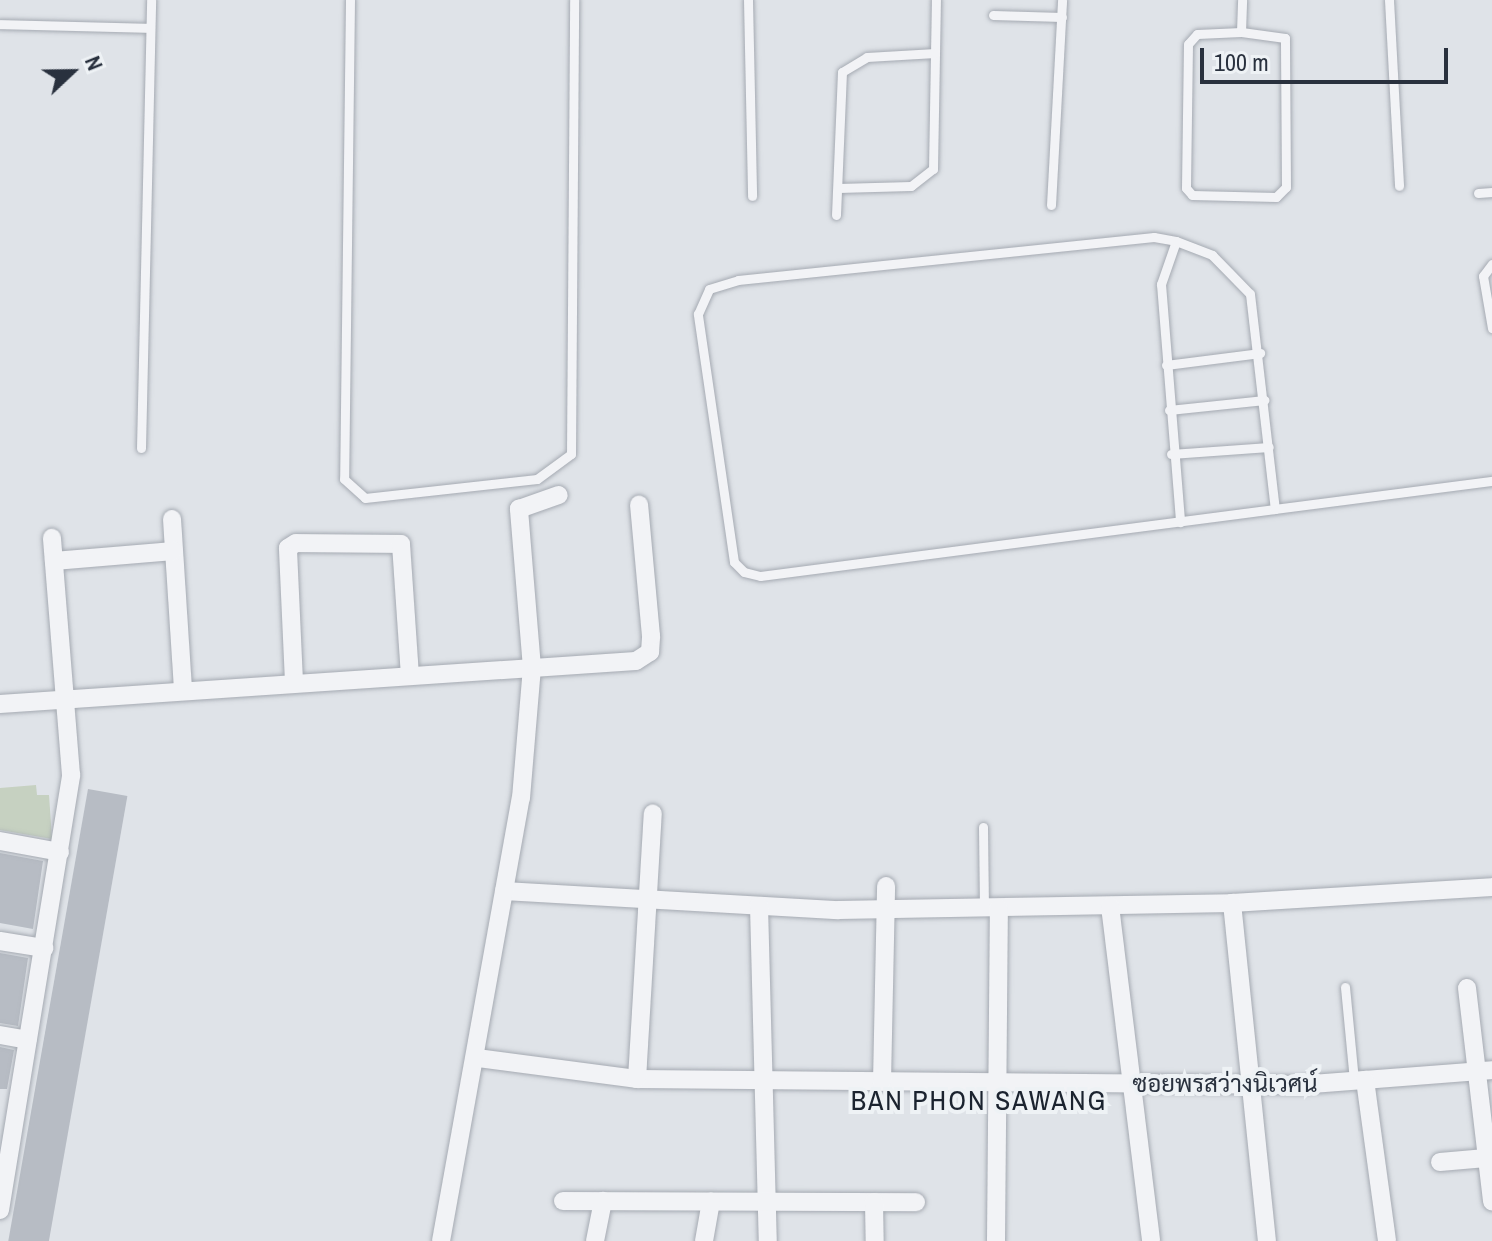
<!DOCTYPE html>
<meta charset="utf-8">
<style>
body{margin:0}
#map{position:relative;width:1492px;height:1241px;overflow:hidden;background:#dfe3e8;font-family:"Archivo Narrow",Sarabun,sans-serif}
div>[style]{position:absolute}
.green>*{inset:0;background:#c6d1c1}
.building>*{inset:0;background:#b7bcc4;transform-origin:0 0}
.roads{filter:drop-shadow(0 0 2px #a5aab2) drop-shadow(0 0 2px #a5aab2)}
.lane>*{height:9px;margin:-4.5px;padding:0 4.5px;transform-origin:4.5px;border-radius:4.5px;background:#f2f3f6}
.street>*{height:18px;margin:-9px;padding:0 9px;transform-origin:9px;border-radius:9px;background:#f2f3f6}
span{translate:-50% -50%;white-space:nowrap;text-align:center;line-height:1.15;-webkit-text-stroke:8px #eef2f5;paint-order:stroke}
.street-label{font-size:24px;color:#29313e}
.quarter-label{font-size:28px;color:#1b232f;letter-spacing:2px}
.north{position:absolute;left:32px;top:32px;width:80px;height:80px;-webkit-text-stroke:6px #eef2f5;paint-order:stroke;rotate:68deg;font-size:22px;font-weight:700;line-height:32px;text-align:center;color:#29313e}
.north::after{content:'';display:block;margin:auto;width:28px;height:36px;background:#29313e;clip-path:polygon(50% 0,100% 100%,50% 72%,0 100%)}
.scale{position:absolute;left:1200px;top:48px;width:248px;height:36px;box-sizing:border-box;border:4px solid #29313e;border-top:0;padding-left:10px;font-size:24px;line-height:28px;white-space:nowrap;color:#29313e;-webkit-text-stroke:6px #eef2f5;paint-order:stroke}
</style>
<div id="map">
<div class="green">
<div style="clip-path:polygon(36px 785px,37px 795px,49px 795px,52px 839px,0 830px,0 788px)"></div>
</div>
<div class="building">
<div style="left:88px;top:789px;width:40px;height:459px;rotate:10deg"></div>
<div style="clip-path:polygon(0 853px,43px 861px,33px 929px,0 923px)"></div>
<div style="clip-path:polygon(0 953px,28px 958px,18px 1026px,0 1023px)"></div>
<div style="clip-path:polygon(0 1047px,14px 1050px,7px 1089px,0 1089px)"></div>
</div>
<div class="roads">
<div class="lane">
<div style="left:350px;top:0;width:479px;rotate:90.7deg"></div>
<div style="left:344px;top:479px;width:28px;rotate:42deg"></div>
<div style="left:365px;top:498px;width:173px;rotate:-6.3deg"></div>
<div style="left:537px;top:479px;width:42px;rotate:-36.3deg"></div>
<div style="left:571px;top:454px;width:454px;rotate:-89.6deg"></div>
<div style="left:748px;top:0;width:196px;rotate:88.8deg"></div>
<div style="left:1389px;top:0;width:186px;rotate:86.9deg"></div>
<div style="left:993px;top:15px;width:69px;rotate:1.7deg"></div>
<div style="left:0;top:24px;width:150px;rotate:1.5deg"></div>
<div style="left:1241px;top:32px;width:44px;rotate:177.4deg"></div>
<div style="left:1197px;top:34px;width:13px;rotate:132deg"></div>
<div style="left:1188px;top:44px;width:144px;rotate:90.8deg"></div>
<div style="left:1186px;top:188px;width:9px;rotate:49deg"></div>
<div style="left:1192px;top:195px;width:84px;rotate:1.4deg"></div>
<div style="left:1276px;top:197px;width:14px;rotate:-45deg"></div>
<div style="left:1286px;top:187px;width:149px;rotate:-90.4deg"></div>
<div style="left:1285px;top:38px;width:44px;rotate:-172.2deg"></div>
<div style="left:1241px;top:32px;width:32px;rotate:-88deg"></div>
<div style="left:838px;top:188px;width:73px;rotate:-1.6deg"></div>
<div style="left:911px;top:186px;width:28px;rotate:-38deg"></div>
<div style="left:933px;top:169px;width:169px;rotate:-89deg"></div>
<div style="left:1478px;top:193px;width:14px;rotate:-4deg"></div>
<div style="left:1051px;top:205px;width:205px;rotate:-86.9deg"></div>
<div style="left:836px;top:215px;width:143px;rotate:-87.6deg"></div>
<div style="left:842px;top:72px;width:29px;rotate:-31deg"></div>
<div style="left:867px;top:57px;width:68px;rotate:-3.4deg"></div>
<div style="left:1176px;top:241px;width:46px;rotate:109.2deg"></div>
<div style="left:1161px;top:284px;width:239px;rotate:85.4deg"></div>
<div style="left:1492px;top:264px;width:15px;rotate:127deg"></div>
<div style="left:1483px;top:276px;width:53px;rotate:80.2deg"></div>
<div style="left:1166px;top:365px;width:95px;rotate:-7.3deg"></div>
<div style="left:1169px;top:410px;width:96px;rotate:-6deg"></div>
<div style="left:141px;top:448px;width:448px;rotate:-88.7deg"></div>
<div style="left:1171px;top:454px;width:98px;rotate:-4.1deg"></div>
<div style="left:1275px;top:509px;width:519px;rotate:172.59deg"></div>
<div style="left:760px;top:576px;width:16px;rotate:-166deg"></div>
<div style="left:744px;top:572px;width:14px;rotate:-135deg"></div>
<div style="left:734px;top:562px;width:251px;rotate:-98.3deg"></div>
<div style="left:698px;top:314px;width:27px;rotate:-66deg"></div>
<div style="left:709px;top:289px;width:30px;rotate:-17deg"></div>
<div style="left:738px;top:280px;width:418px;rotate:-5.9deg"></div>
<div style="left:1154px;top:237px;width:22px;rotate:10deg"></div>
<div style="left:1176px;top:241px;width:39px;rotate:21deg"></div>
<div style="left:1212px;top:255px;width:54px;rotate:45.7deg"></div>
<div style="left:1250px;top:294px;width:216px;rotate:83.4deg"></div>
<div style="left:1275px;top:509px;width:219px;rotate:-7.4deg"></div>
<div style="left:983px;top:827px;width:81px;rotate:89.3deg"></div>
<div style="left:1345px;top:987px;width:94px;rotate:84.5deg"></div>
</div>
<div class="street">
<div style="left:172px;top:519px;width:171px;rotate:86.3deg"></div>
<div style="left:54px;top:561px;width:120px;rotate:-4.8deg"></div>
<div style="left:294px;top:682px;width:134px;rotate:-92.6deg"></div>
<div style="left:288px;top:548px;width:9px;rotate:-32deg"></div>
<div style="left:296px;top:543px;width:105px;rotate:0.5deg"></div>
<div style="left:401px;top:544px;width:131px;rotate:86.1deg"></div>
<div style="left:0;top:704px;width:637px;rotate:-3.87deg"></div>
<div style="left:636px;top:661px;width:17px;rotate:-33deg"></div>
<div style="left:650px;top:652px;width:16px;rotate:-86deg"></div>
<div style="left:651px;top:636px;width:132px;rotate:-95.2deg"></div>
<div style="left:0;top:841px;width:61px;rotate:10.4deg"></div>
<div style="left:504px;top:891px;width:335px;rotate:3.3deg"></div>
<div style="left:838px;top:910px;width:394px;rotate:-1deg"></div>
<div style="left:1232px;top:903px;width:260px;rotate:-3.5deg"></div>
<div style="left:1232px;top:903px;width:340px;rotate:84.1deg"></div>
<div style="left:759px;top:906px;width:335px;rotate:88.5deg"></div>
<div style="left:1110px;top:906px;width:337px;rotate:83deg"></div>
<div style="left:0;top:941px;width:45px;rotate:9deg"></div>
<div style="left:1467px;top:988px;width:215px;rotate:83.3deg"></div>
<div style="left:0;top:1035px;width:28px;rotate:10deg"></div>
<div style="left:478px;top:1058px;width:160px;rotate:7.5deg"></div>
<div style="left:637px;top:1079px;width:662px;rotate:0.52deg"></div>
<div style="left:1299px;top:1085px;width:194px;rotate:-4.4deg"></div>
<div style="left:637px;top:1079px;width:266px;rotate:-86.6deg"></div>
<div style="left:1365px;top:1080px;width:162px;rotate:82.2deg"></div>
<div style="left:882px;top:1082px;width:196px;rotate:-88.8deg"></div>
<div style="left:1440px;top:1162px;width:46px;rotate:-5deg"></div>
<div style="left:563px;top:1201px;width:353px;rotate:0.2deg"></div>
<div style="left:874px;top:1202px;width:39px;rotate:89deg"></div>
<div style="left:0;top:1210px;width:441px;rotate:-80.7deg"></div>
<div style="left:71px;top:775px;width:238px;rotate:-94.6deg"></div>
<div style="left:441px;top:1241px;width:450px;rotate:-79.8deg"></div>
<div style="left:521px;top:798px;width:130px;rotate:-85.2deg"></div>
<div style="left:532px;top:668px;width:160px;rotate:-94.7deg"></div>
<div style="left:519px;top:509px;width:42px;rotate:-19.3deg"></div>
<div style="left:595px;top:1241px;width:41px;rotate:-78.7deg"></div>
<div style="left:704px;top:1241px;width:40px;rotate:-80deg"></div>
<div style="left:996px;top:1241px;width:333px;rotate:-89.5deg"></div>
</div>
</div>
<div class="street-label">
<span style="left:1225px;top:1084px">ซอยพรสว่างนิเวศน์</span>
</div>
<div class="quarter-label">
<span style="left:979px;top:1100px">BAN PHON SAWANG</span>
</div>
<div class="north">N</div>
<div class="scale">100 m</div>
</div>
